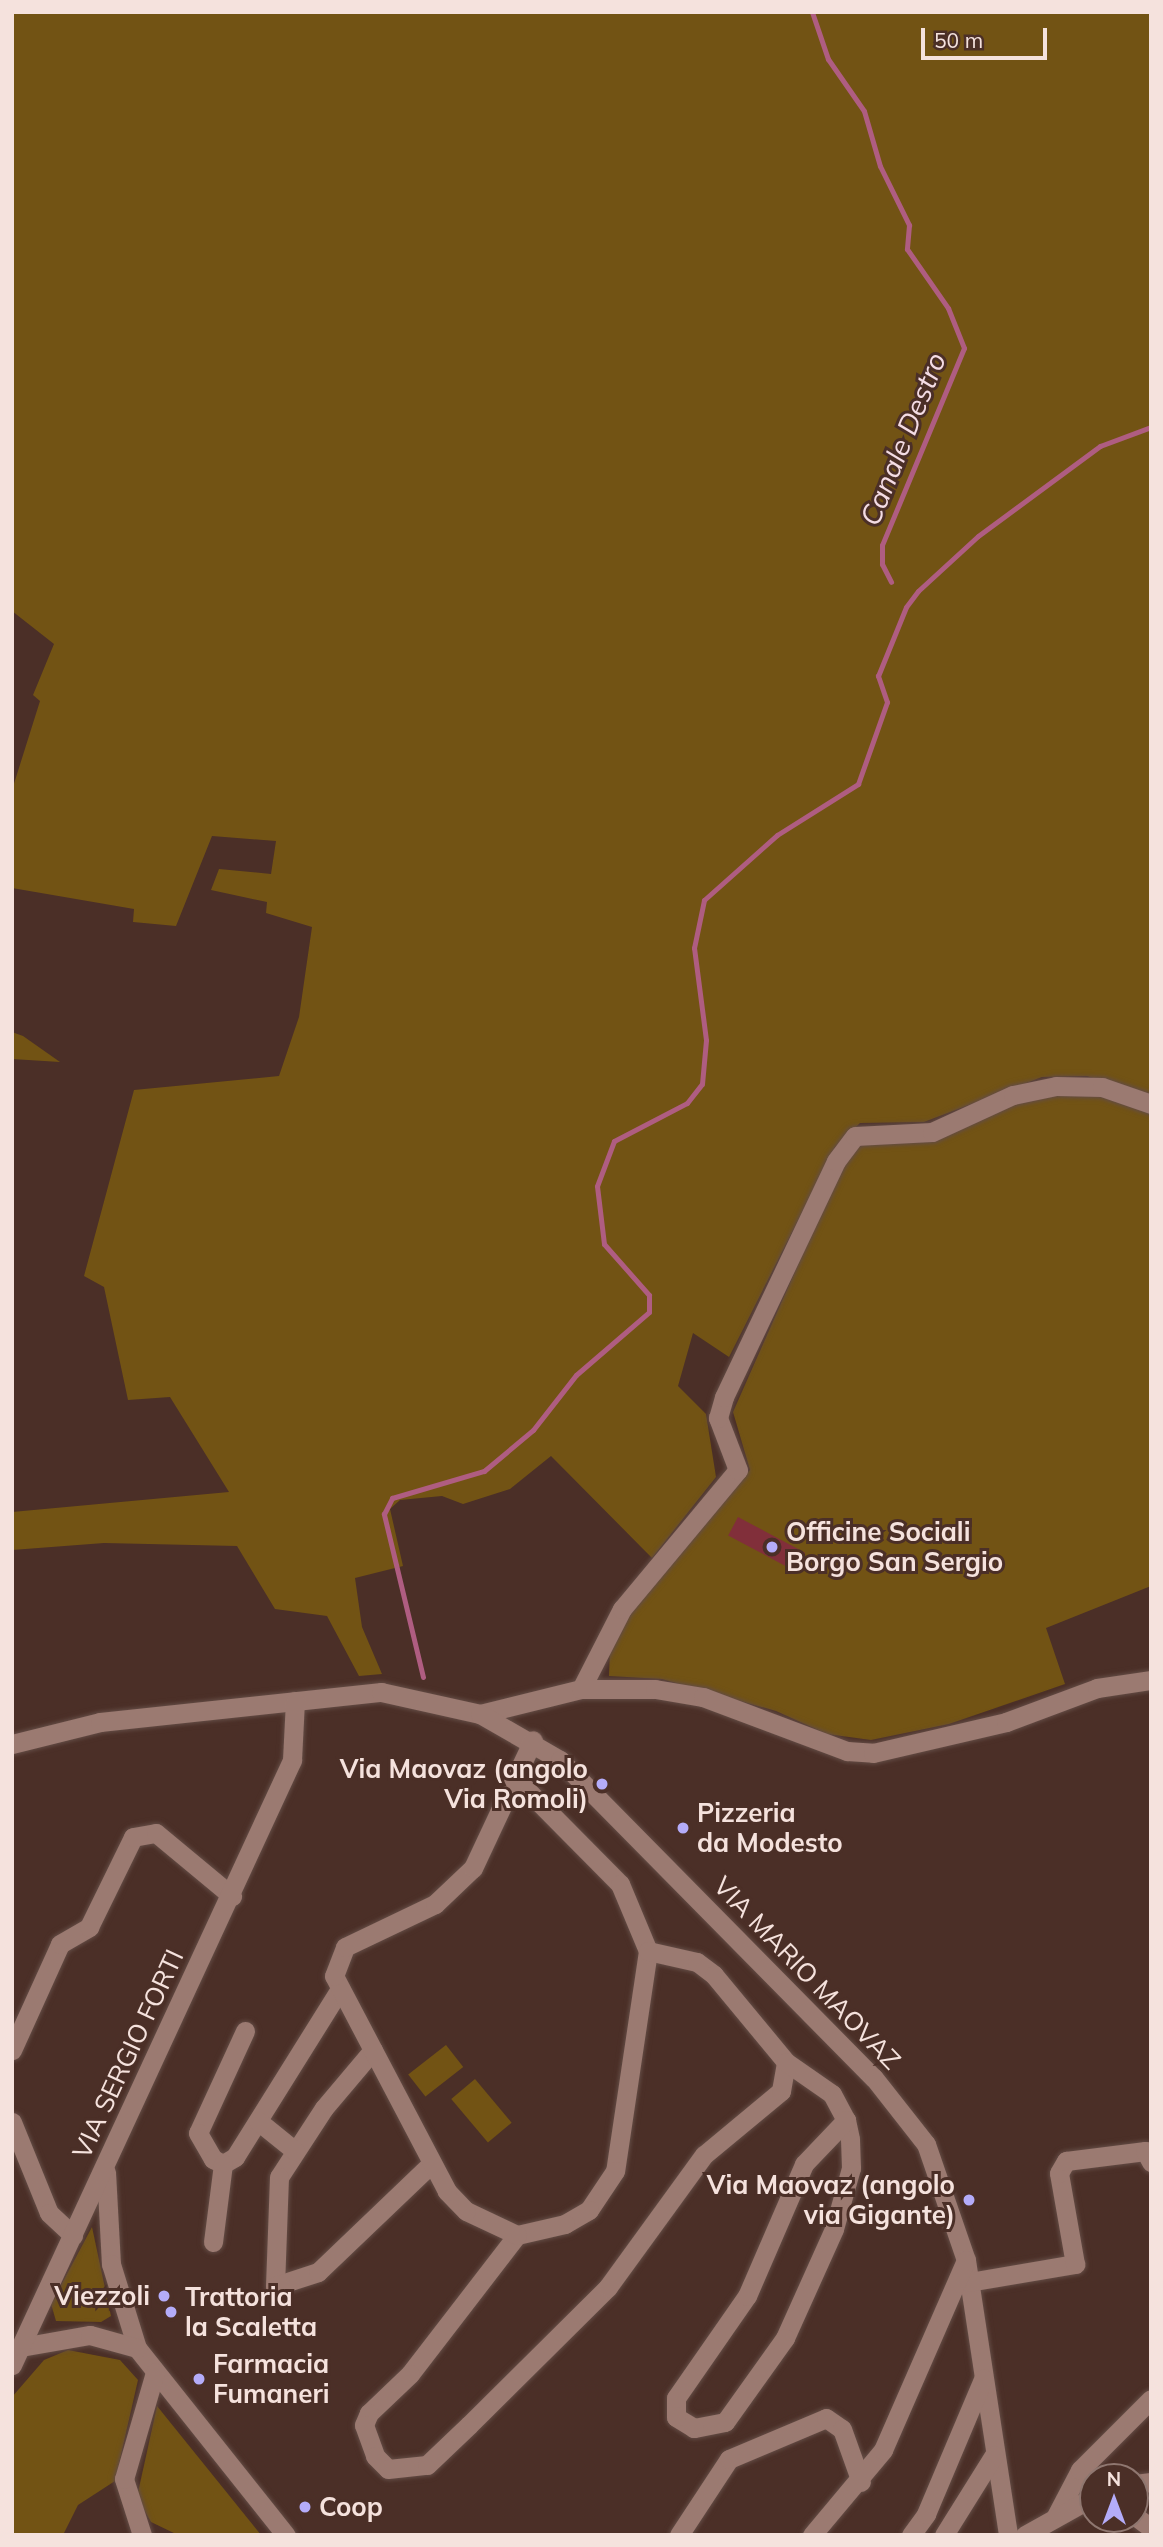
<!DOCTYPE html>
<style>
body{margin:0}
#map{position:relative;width:1163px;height:2547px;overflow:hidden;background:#4b2f27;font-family:Mulish,sans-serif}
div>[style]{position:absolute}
.green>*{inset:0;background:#725314;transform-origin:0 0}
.stream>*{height:5px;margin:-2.5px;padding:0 2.5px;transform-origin:2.5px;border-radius:2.5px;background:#af5d81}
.building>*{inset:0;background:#812f3a;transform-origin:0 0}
.roads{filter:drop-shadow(0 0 2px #634c45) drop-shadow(0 0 2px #634c45)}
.minor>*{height:19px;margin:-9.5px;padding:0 9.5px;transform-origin:9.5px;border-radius:9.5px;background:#9b7a71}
.dots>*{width:19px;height:19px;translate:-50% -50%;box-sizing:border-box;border:4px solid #4b2f27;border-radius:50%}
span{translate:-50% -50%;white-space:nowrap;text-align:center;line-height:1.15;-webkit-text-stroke:6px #4b2f27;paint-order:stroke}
.poi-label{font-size:26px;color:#f5e2dd;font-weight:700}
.left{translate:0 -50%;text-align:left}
.right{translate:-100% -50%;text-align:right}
.street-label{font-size:26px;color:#f5e2dd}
.water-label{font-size:28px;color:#f4dce4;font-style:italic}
.frame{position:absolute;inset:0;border:14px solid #f5e2dd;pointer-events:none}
.north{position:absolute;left:1079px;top:2463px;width:70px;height:70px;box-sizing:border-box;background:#4b2f27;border:2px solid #8f7770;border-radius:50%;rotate:0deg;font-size:19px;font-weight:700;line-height:28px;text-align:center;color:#f5e2dd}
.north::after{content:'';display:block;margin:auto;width:24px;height:32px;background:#b4acf9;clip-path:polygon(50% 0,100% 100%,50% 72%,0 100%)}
.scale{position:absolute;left:921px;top:28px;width:126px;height:32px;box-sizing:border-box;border:4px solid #f5e2dd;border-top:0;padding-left:9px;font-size:21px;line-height:24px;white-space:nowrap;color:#f5e2dd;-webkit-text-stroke:5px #4b2f27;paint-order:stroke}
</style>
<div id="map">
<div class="green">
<div style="clip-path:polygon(12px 12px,1151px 12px,1151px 1097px,1087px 1076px,1042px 1077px,924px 1122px,860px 1123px,835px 1147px,729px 1357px,693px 1333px,678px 1386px,706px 1414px,716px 1477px,652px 1558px,551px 1456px,510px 1489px,463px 1504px,442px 1496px,400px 1500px,390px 1509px,403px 1566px,355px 1578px,362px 1627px,382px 1674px,359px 1676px,327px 1616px,275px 1609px,237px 1546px,104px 1543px,12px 1550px,12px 1512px,229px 1492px,170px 1397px,128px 1400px,104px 1287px,84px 1276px,134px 1090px,279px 1076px,299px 1017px,312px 927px,266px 913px,267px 902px,211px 890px,219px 869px,271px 874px,276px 841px,212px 836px,176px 926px,133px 922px,134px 909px,12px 888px,12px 790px,40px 701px,33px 695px,54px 644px,12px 611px)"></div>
<div style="clip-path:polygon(12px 1032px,23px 1036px,60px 1062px,12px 1059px)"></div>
<div style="clip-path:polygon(1054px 1094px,1095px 1095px,1151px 1112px,1151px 1586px,1046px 1628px,1065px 1684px,949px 1724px,871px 1740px,827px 1734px,776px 1711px,662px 1679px,609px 1676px,610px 1649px,639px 1592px,750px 1470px,733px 1412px,843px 1163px,863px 1143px)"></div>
<div style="left:446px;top:2045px;width:28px;height:48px;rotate:52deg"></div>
<div style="left:475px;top:2079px;width:57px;height:31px;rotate:50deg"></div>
<div style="clip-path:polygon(92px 2227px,111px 2316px,101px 2322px,56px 2321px,51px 2304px)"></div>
<div style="clip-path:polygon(68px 2350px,120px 2360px,138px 2380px,115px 2481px,78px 2505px,63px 2535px,12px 2535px,12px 2397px,44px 2360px)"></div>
<div style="clip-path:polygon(157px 2406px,261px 2535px,178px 2535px,151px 2522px,137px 2497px)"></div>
</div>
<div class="stream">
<div style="left:812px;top:12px;width:50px;rotate:71.2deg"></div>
<div style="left:828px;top:59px;width:63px;rotate:55.3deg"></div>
<div style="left:864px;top:111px;width:57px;rotate:73.8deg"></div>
<div style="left:880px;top:166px;width:66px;rotate:63.8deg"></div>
<div style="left:909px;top:225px;width:24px;rotate:95deg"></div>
<div style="left:907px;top:249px;width:72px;rotate:55.2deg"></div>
<div style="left:948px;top:308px;width:43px;rotate:68.2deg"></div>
<div style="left:964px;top:348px;width:213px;rotate:112.6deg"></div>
<div style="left:882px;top:545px;width:19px;rotate:90deg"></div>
<div style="left:882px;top:564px;width:20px;rotate:63deg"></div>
<div style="left:423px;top:1677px;width:168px;rotate:-103.5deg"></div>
<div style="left:384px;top:1514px;width:18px;rotate:-63deg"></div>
<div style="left:392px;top:1498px;width:96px;rotate:-16.4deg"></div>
<div style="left:484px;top:1471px;width:64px;rotate:-39.9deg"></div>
<div style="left:533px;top:1430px;width:70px;rotate:-52deg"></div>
<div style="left:576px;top:1375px;width:96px;rotate:-40.8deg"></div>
<div style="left:649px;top:1312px;width:17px;rotate:-90deg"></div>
<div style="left:649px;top:1295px;width:68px;rotate:-131.4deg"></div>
<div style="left:604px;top:1244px;width:58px;rotate:-96.9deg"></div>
<div style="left:597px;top:1186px;width:48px;rotate:-69.3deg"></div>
<div style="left:614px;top:1141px;width:82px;rotate:-27.5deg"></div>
<div style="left:687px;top:1103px;width:24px;rotate:-52deg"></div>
<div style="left:702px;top:1084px;width:44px;rotate:-84.8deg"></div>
<div style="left:706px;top:1040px;width:93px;rotate:-97.4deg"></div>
<div style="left:694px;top:948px;width:49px;rotate:-78.2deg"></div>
<div style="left:704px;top:900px;width:98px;rotate:-41.7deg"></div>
<div style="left:777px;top:835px;width:96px;rotate:-32.2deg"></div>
<div style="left:858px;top:784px;width:87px;rotate:-70.5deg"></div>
<div style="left:887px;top:702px;width:28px;rotate:-109deg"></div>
<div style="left:878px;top:676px;width:74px;rotate:-67.9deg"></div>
<div style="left:906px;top:607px;width:20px;rotate:-53deg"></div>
<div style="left:918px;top:591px;width:81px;rotate:-42.5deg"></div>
<div style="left:978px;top:536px;width:152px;rotate:-36.4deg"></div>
<div style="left:1100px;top:446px;width:54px;rotate:-20.4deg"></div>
</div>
<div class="building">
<div style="left:738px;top:1517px;width:76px;height:21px;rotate:28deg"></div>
</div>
<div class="roads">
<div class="minor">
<div style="left:581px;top:1689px;width:90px;rotate:-62.9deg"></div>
<div style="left:622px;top:1609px;width:181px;rotate:-50.2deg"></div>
<div style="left:738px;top:1470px;width:56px;rotate:-111deg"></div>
<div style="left:718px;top:1418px;width:22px;rotate:-74deg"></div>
<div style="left:724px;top:1397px;width:261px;rotate:-64.6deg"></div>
<div style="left:836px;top:1161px;width:31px;rotate:-53deg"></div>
<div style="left:855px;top:1136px;width:77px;rotate:-3deg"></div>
<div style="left:932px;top:1132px;width:89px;rotate:-24.6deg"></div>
<div style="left:1013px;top:1095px;width:44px;rotate:-11.8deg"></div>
<div style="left:1056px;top:1086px;width:46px;rotate:1.2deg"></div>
<div style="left:1102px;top:1087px;width:52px;rotate:19.1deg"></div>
<div style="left:480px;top:1714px;width:104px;rotate:-13.9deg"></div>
<div style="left:581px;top:1689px;width:74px"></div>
<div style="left:655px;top:1689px;width:49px;rotate:9.5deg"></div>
<div style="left:703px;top:1697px;width:154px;rotate:20.6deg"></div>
<div style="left:847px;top:1751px;width:26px;rotate:4deg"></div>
<div style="left:873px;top:1753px;width:137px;rotate:-13.1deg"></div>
<div style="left:1006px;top:1722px;width:97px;rotate:-20.5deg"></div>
<div style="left:1097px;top:1688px;width:55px;rotate:-8.4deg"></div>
<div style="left:12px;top:1744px;width:91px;rotate:-14deg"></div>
<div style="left:100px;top:1722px;width:283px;rotate:-6.1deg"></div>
<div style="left:381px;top:1692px;width:101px;rotate:12.5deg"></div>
<div style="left:480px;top:1714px;width:92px;rotate:29.9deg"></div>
<div style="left:560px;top:1760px;width:447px;rotate:45.4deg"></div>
<div style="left:874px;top:2078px;width:84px;rotate:51.8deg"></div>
<div style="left:926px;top:2144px;width:123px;rotate:71deg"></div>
<div style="left:966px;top:2260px;width:278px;rotate:81.3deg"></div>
<div style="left:517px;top:1780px;width:146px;rotate:45.3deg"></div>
<div style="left:620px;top:1884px;width:73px;rotate:67.3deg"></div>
<div style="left:648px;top:1951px;width:222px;rotate:98.5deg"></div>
<div style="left:615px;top:2171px;width:47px;rotate:123.7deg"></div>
<div style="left:589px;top:2210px;width:28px;rotate:150deg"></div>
<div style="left:565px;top:2224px;width:49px;rotate:167.1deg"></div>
<div style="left:517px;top:2235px;width:175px;rotate:127.6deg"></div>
<div style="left:410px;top:2374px;width:57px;rotate:136.4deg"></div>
<div style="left:369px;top:2413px;width:13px;rotate:113deg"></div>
<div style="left:364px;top:2425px;width:33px;rotate:70deg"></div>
<div style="left:375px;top:2456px;width:18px;rotate:45deg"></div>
<div style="left:388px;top:2469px;width:39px;rotate:-6deg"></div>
<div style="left:427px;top:2465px;width:58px;rotate:-43.6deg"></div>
<div style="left:469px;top:2425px;width:196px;rotate:-44.8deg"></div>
<div style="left:608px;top:2287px;width:163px;rotate:-54deg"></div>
<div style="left:704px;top:2155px;width:100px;rotate:-39.7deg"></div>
<div style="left:781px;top:2091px;width:29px;rotate:-80deg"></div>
<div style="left:648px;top:1951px;width:50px;rotate:12.7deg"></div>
<div style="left:697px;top:1962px;width:21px;rotate:37deg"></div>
<div style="left:714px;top:1975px;width:113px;rotate:50.4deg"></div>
<div style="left:786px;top:2062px;width:56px;rotate:34.8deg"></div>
<div style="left:832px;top:2094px;width:30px;rotate:62deg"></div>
<div style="left:846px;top:2120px;width:19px;rotate:78deg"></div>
<div style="left:850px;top:2139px;width:29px;rotate:88deg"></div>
<div style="left:851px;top:2168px;width:63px;rotate:105.6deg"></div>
<div style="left:834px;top:2229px;width:120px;rotate:114.2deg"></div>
<div style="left:785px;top:2338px;width:103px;rotate:125.5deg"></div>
<div style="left:725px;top:2422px;width:32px;rotate:169deg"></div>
<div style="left:694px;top:2428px;width:21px;rotate:-149deg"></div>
<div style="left:676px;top:2417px;width:19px;rotate:-90deg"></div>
<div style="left:676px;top:2398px;width:124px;rotate:-55.2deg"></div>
<div style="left:747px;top:2296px;width:144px;rotate:-66.6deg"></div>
<div style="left:804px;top:2164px;width:61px;rotate:-46.3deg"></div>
<div style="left:245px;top:2031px;width:112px;rotate:114.7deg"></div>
<div style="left:198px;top:2133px;width:30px;rotate:60deg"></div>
<div style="left:213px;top:2159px;width:11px;rotate:27deg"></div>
<div style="left:223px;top:2164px;width:14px;rotate:-30deg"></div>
<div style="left:235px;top:2157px;width:195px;rotate:-58deg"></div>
<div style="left:12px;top:2050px;width:116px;rotate:-65.6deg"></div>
<div style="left:60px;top:1944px;width:34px;rotate:-30deg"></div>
<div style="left:89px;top:1927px;width:100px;rotate:-63.9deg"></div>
<div style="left:133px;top:1837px;width:23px;rotate:-10deg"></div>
<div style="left:156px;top:1833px;width:99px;rotate:39.7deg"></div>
<div style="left:373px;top:2050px;width:76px;rotate:130.2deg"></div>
<div style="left:324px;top:2108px;width:82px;rotate:123.1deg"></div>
<div style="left:279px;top:2177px;width:109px;rotate:92.1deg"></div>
<div style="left:275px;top:2286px;width:45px;rotate:-18deg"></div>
<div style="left:318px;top:2272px;width:155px;rotate:-43.7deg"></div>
<div style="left:258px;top:2121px;width:48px;rotate:39deg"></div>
<div style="left:12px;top:2122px;width:98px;rotate:67.9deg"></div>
<div style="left:49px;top:2213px;width:33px;rotate:43deg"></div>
<div style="left:106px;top:2172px;width:92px;rotate:86.9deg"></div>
<div style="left:111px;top:2264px;width:88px;rotate:72.8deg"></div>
<div style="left:137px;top:2348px;width:239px;rotate:51.5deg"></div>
<div style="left:517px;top:2235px;width:56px;rotate:-154.8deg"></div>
<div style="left:466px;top:2211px;width:28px;rotate:-134deg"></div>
<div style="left:447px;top:2191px;width:243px;rotate:-117.7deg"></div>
<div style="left:334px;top:1976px;width:31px;rotate:-69deg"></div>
<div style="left:345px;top:1947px;width:100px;rotate:-25.5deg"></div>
<div style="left:435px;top:1904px;width:52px;rotate:-43.5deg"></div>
<div style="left:473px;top:1868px;width:141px;rotate:-64.9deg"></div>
<div style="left:213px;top:2242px;width:79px;rotate:-82.7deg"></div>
<div style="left:969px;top:2282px;width:108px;rotate:-9.6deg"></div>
<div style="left:1075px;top:2264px;width:92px;rotate:-100deg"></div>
<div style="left:1059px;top:2173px;width:14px;rotate:-60deg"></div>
<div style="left:1066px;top:2161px;width:80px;rotate:-7.2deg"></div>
<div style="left:1145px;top:2151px;width:13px;rotate:61deg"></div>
<div style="left:21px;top:2347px;width:70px;rotate:-9.9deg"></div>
<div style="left:90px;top:2335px;width:49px;rotate:15.5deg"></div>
<div style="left:12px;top:2365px;width:667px;rotate:-65.16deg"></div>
<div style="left:292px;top:1760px;width:59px;rotate:-87.1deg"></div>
<div style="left:1135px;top:2484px;width:16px;rotate:-7deg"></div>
<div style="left:1056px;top:2516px;width:52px;rotate:-62.4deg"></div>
<div style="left:1080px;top:2470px;width:100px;rotate:-45deg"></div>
<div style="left:1135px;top:2516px;width:20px;rotate:37deg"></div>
<div style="left:142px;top:2535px;width:59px;rotate:-107.8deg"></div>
<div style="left:124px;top:2479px;width:111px;rotate:-73.8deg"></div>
<div style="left:679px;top:2535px;width:91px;rotate:-56.7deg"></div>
<div style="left:729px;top:2459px;width:105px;rotate:-22.9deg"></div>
<div style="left:826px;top:2418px;width:19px;rotate:35deg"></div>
<div style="left:842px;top:2429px;width:56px;rotate:70.3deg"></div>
<div style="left:812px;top:2535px;width:111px;rotate:-50.1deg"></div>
<div style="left:883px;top:2450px;width:207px;rotate:-66.4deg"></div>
<div style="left:911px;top:2535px;width:26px;rotate:-54deg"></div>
<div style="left:926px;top:2514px;width:147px;rotate:-67.1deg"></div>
<div style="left:944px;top:2535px;width:94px;rotate:-58deg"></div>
<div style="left:1025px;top:2535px;width:78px;rotate:-29.2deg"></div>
</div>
</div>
<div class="dots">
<div style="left:772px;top:1547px;background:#b4acf9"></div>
<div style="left:602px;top:1784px;background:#b4acf9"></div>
<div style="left:683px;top:1828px;background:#b4acf9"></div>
<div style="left:969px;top:2200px;background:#b4acf9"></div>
<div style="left:164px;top:2296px;background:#b4acf9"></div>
<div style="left:171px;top:2312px;background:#b4acf9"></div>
<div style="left:199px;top:2379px;background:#b4acf9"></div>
<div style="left:305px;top:2507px;background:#b4acf9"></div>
</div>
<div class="poi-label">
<span class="left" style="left:786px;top:1547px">Officine Sociali<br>Borgo San Sergio</span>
<span class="right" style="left:588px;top:1784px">Via Maovaz (angolo<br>Via Romoli)</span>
<span class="left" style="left:697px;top:1828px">Pizzeria<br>da Modesto</span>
<span class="right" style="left:955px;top:2200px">Via Maovaz (angolo<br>via Gigante)</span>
<span class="right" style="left:150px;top:2296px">Viezzoli</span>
<span class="left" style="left:185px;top:2312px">Trattoria<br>la Scaletta</span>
<span class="left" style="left:213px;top:2379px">Farmacia<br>Fumaneri</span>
<span class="left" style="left:319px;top:2507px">Coop</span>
</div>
<div class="street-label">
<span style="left:807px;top:1973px;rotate:46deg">VIA MARIO MAOVAZ</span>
<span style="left:128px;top:2054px;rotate:-65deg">VIA SERGIO FORTI</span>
</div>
<div class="water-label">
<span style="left:903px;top:439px;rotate:-68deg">Canale Destro</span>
</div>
<div class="frame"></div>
<div class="north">N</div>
<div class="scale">50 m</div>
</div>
